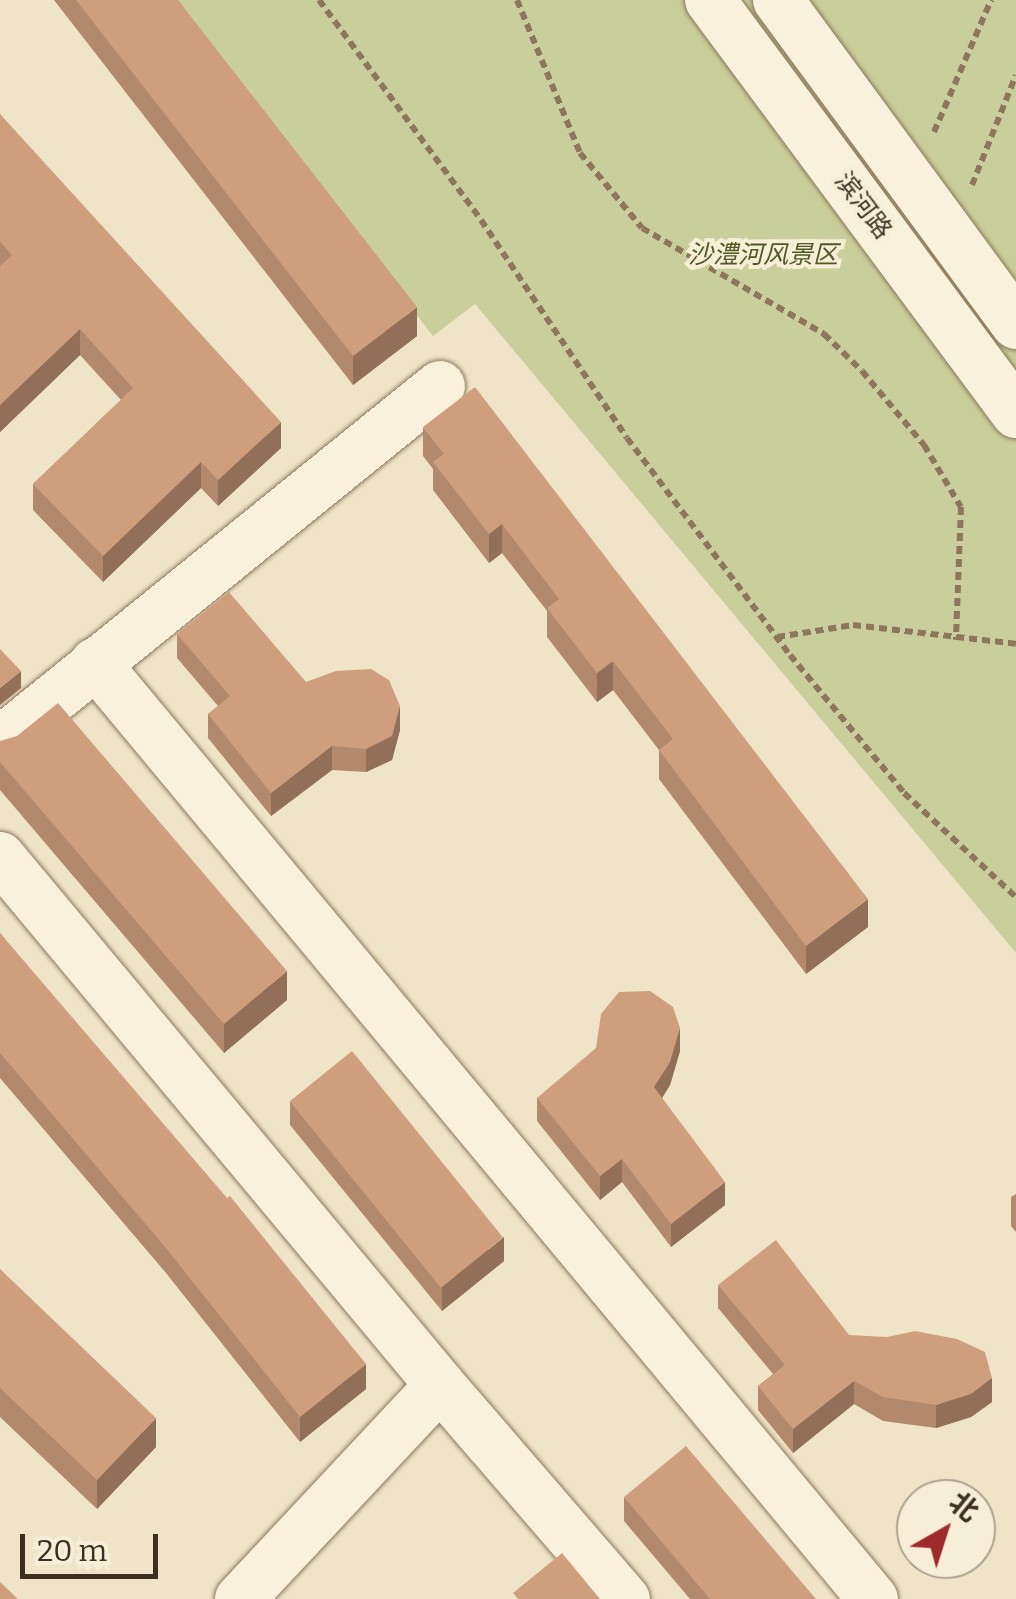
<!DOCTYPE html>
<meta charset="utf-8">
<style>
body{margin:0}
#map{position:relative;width:1016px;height:1599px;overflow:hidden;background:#f0e4c8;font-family:Bitter,"Noto Sans SC",serif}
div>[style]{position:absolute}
.green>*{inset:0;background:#c9cf9b}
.path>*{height:6px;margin-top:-3px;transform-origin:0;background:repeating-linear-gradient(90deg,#8d765c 0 8px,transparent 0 13px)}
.roads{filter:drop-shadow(0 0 2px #8d765c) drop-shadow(0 0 2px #8d765c)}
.minor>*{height:50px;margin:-25px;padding:0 25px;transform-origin:25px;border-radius:25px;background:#faf1dc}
.wall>*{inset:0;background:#b2896c}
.shaded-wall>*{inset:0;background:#916f58}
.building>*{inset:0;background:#cf9f7d;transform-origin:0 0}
span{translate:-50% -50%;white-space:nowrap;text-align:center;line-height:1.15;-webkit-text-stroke:8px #f7eed8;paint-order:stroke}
.street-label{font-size:25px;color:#3d2e20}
.park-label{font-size:25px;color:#4d5a26;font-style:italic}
.north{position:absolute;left:896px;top:1479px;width:100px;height:100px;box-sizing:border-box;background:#f7eed8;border:2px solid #ada18e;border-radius:50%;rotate:39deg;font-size:28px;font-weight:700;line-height:40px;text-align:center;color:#3d2e20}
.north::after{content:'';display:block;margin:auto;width:35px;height:45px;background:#9e2a2b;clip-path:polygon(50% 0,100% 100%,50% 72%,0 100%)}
.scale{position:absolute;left:20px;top:1534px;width:138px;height:45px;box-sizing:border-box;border:5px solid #3d2e20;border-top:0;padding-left:12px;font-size:30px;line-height:35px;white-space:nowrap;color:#3d2e20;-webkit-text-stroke:8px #f7eed8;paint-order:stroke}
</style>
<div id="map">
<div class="green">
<div style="clip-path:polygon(172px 0,1016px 0,1016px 953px,475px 304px,433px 336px)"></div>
</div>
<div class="path">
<div style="left:319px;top:0;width:273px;rotate:53.6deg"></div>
<div style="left:481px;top:220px;width:262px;rotate:56.2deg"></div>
<div style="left:627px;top:438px;width:271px;rotate:53.1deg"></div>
<div style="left:790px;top:655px;width:179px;rotate:50.4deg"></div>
<div style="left:904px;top:793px;width:153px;rotate:42.9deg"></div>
<div style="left:517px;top:0;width:165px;rotate:67.6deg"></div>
<div style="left:580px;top:153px;width:97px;rotate:50.4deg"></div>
<div style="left:642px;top:228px;width:211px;rotate:30.2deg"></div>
<div style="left:824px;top:334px;width:53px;rotate:44.2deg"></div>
<div style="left:862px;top:371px;width:97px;rotate:50deg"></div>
<div style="left:924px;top:445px;width:72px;rotate:59.2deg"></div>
<div style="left:961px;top:507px;width:133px;rotate:92.2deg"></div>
<div style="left:934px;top:132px;width:144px;rotate:-66.6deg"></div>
<div style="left:972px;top:185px;width:118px;rotate:-68.2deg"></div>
<div style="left:777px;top:637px;width:77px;rotate:-9deg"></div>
<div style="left:853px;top:625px;width:164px;rotate:6.6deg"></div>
</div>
<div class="roads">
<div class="minor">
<div style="left:710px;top:0;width:514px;rotate:53.46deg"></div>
<div style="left:778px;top:0;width:402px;rotate:53.7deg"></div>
<div style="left:95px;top:663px;width:1217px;rotate:50.27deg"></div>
<div style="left:0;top:742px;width:566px;rotate:-38.98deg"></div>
<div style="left:0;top:857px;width:687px;rotate:50.19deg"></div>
<div style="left:240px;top:1599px;width:293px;rotate:-46.9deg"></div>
<div style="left:440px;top:1385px;width:283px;rotate:49.2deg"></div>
</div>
</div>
<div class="wall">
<div style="clip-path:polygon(54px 0,178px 0,417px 336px,353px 385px)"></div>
<div style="clip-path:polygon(0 114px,281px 448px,218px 506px,201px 488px,103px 582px,33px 510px,33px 484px,121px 400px,80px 355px,0 432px)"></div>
<div style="clip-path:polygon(423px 427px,868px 927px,806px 974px,659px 779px,659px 750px,613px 690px,597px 702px,547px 637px,547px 611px,502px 553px,489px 563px,433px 490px,433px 469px,423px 456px)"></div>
<div style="clip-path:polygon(177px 634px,306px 682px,400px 730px,392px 760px,366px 772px,332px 770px,271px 816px,208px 738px,208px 714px,218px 706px,177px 658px)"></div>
<div style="clip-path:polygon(0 741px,287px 1000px,224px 1053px,0 790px)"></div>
<div style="clip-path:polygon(0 933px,366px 1389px,300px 1442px,166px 1273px,0 1078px)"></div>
<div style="clip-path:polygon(680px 1051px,670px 1085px,662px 1098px,725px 1205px,671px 1247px,622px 1182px,600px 1200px,537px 1121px,537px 1098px)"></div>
<div style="clip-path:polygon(290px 1101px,504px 1261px,442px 1311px,290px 1125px)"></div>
<div style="clip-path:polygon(1016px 1194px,1016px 1232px,1011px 1226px,1011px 1197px)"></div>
<div style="clip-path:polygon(0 1269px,156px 1447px,97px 1509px,0 1417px)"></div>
<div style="clip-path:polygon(718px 1285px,849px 1335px,992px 1402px,971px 1417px,936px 1428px,883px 1421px,854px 1404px,793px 1453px,758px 1410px,758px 1386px,773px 1374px,718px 1308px)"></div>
<div style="clip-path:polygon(624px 1497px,816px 1599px,690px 1599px,624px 1521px)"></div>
</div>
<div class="shaded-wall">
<div style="clip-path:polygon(417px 307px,417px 336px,353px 385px,353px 356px)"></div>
<div style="clip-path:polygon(80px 329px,80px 355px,0 432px,0 405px)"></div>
<div style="clip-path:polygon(281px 422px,281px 448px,218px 506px,218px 480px)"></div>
<div style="clip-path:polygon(201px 462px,201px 488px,103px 582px,103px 556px)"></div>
<div style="clip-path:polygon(502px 524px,502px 553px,489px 563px,489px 534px)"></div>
<div style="clip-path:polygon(613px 661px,613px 690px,597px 702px,597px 673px)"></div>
<div style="clip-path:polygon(21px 671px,21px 688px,0 705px,0 688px)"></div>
<div style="clip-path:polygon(400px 706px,400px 730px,392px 760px,366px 772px,366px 749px)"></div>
<div style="clip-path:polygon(332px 746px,332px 770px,271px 816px,271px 793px)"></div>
<div style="clip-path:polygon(868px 899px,868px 927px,806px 974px,806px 946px)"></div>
<div style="clip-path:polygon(287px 971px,287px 1000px,224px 1053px,224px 1024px)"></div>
<div style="clip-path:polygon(680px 1028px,680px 1051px,670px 1085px,654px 1111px,654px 1087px)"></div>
<div style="clip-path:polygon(622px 1159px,622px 1182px,600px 1200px,600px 1176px)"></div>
<div style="clip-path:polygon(725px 1182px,725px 1205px,671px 1247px,671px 1224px)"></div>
<div style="clip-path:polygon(504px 1237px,504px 1261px,442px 1311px,442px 1287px)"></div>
<div style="clip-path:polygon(366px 1364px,366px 1389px,300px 1442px,300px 1417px)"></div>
<div style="clip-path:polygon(992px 1378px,992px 1402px,971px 1417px,936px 1428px,936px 1405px)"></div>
<div style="clip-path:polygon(854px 1381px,854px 1404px,793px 1453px,793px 1429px)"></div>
<div style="clip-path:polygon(156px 1418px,156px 1447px,97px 1509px,97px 1480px)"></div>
</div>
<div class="building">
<div style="clip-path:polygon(76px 0,178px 0,417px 307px,353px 356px)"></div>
<div style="clip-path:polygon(0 114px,281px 422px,218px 480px,201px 462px,103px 556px,33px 484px,133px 388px,80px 329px,0 405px,0 266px,12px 255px,0 242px)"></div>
<div style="clip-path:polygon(475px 387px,868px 899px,806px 946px,659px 750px,673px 739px,613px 661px,597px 673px,547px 608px,559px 599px,502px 524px,489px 534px,433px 462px,444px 454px,423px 427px)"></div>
<div style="clip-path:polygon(229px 592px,306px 682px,336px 671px,371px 669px,389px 680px,400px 706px,392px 736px,366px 749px,332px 746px,271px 793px,208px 714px,230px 696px,177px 634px)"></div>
<div style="clip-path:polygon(0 649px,21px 671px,0 688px)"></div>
<div style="clip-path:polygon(58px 703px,287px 971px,224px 1024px,0 762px,0 741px,17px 736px)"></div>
<div style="clip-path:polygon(0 933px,227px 1198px,230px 1196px,366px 1364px,300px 1417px,166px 1248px,0 1053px)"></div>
<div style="clip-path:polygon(650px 991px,673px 1007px,680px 1028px,670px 1062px,654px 1087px,725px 1182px,671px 1224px,622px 1159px,600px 1176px,537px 1098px,596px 1048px,601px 1014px,619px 992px)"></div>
<div style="left:352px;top:1051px;width:240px;height:80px;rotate:51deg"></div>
<div style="clip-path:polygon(776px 1240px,849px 1335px,887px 1337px,915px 1331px,957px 1339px,985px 1352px,992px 1378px,971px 1394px,936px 1405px,883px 1397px,854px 1381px,793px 1429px,758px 1386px,785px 1365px,718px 1285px)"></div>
<div style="clip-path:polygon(0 1269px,156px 1418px,97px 1480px,0 1388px)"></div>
<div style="clip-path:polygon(686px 1446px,816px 1599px,710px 1599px,624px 1497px)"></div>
<div style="clip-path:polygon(562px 1553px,600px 1599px,518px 1599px,513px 1593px)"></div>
<div style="clip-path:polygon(0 1582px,18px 1599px,0 1599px)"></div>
</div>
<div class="street-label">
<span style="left:863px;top:206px;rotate:53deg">滨河路</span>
</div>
<div class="park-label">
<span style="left:763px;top:255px">沙澧河风景区</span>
</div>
<div class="north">北</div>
<div class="scale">20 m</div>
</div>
